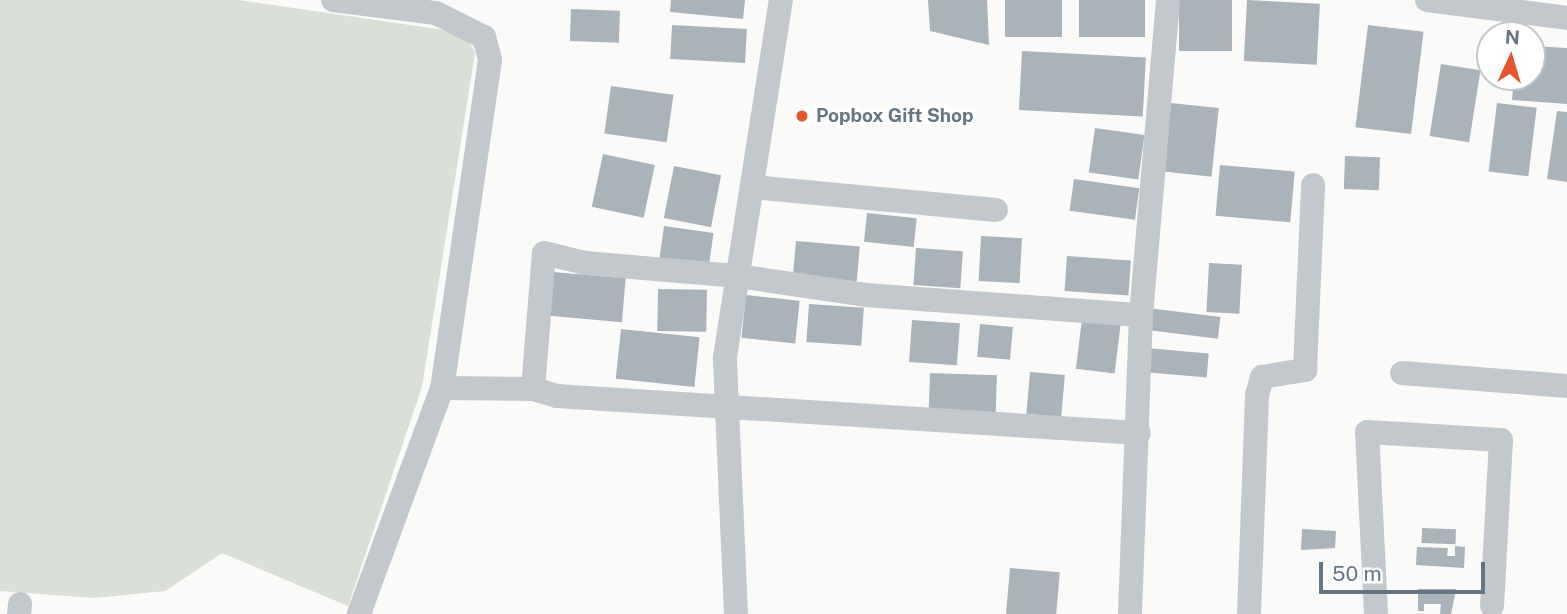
<!DOCTYPE html>
<style>
body{margin:0}
#map{position:relative;width:1567px;height:614px;overflow:hidden;background:#fafaf8;font-family:"Public Sans",sans-serif}
div>[style]{position:absolute}
.green>*{inset:0;background:#dadfd7}
.building>*{inset:0;background:#aab3b9;transform-origin:0 0}
.minor>*{height:24px;margin:-12px;padding:0 12px;transform-origin:12px;border-radius:12px;background:#c3c8cc}
.dots>*{width:19px;height:19px;translate:-50% -50%;box-sizing:border-box;border:4px solid #fff;border-radius:50%}
span{translate:-50% -50%;white-space:nowrap;text-align:center;line-height:1.15;-webkit-text-stroke:7px #fff;paint-order:stroke}
.poi-label{font-size:19px;color:#657683;font-weight:700}
.left{translate:0 -50%;text-align:left}
.north{position:absolute;left:1476px;top:21px;width:70px;height:70px;box-sizing:border-box;background:#fff;border:2px solid #c1c8cd;border-radius:50%;rotate:4deg;font-size:19px;font-weight:700;line-height:28px;text-align:center;color:#657683}
.north::after{content:'';display:block;margin:auto;width:24px;height:32px;background:#e4572e;clip-path:polygon(50% 0,100% 100%,50% 72%,0 100%)}
.scale{position:absolute;left:1319px;top:562px;width:166px;height:32px;box-sizing:border-box;border:4px solid #657683;border-top:0;padding-left:9px;font-size:21px;line-height:24px;white-space:nowrap;color:#657683;-webkit-text-stroke:5px #fff;paint-order:stroke}
</style>
<div id="map">
<div class="green">
<div style="clip-path:polygon(0 0,238px 0,465px 33px,475px 53px,422px 387px,348px 606px,222px 553px,165px 591px,94px 598px,0 591px)"></div>
</div>
<div class="building">
<div style="clip-path:polygon(671px 0,745px 0,743px 19px,670px 12px)"></div>
<div style="clip-path:polygon(928px 0,987px 0,989px 45px,930px 31px)"></div>
<div style="left:1005px;top:0;width:57px;height:37px"></div>
<div style="left:1079px;top:0;width:66px;height:37px"></div>
<div style="left:1179px;top:0;width:53px;height:51px"></div>
<div style="left:1247px;top:0;width:73px;height:61px;rotate:3deg"></div>
<div style="left:571px;top:9px;width:49px;height:32px;rotate:2deg"></div>
<div style="left:672px;top:25px;width:75px;height:34px;rotate:3deg"></div>
<div style="left:1368px;top:25px;width:56px;height:103px;rotate:7deg"></div>
<div style="clip-path:polygon(1532px 46px,1567px 48px,1567px 104px,1512px 100px,1513px 89px,1521px 90px,1522px 77px,1532px 77px)"></div>
<div style="left:1022px;top:51px;width:124px;height:59px;rotate:3deg"></div>
<div style="left:1441px;top:64px;width:40px;height:73px;rotate:9deg"></div>
<div style="left:611px;top:86px;width:63px;height:48px;rotate:8deg"></div>
<div style="left:1171px;top:103px;width:48px;height:69px;rotate:6deg"></div>
<div style="left:1497px;top:103px;width:40px;height:69px;rotate:7deg"></div>
<div style="clip-path:polygon(1557px 111px,1567px 112px,1567px 182px,1547px 179px)"></div>
<div style="left:1095px;top:128px;width:50px;height:45px;rotate:8deg"></div>
<div style="left:603px;top:154px;width:53px;height:54px;rotate:12deg"></div>
<div style="left:1345px;top:156px;width:35px;height:33px;rotate:2deg"></div>
<div style="left:1220px;top:165px;width:75px;height:51px;rotate:5deg"></div>
<div style="left:674px;top:166px;width:48px;height:53px;rotate:11deg"></div>
<div style="left:1074px;top:179px;width:66px;height:32px;rotate:8deg"></div>
<div style="left:867px;top:213px;width:50px;height:29px;rotate:6deg"></div>
<div style="left:664px;top:226px;width:50px;height:32px;rotate:8deg"></div>
<div style="left:981px;top:236px;width:41px;height:45px;rotate:3deg"></div>
<div style="left:796px;top:241px;width:64px;height:35px;rotate:5deg"></div>
<div style="left:916px;top:248px;width:47px;height:37px;rotate:4deg"></div>
<div style="left:1067px;top:256px;width:64px;height:35px;rotate:4deg"></div>
<div style="left:1209px;top:263px;width:33px;height:49px;rotate:3deg"></div>
<div style="left:553px;top:272px;width:73px;height:44px;rotate:5deg"></div>
<div style="left:658px;top:289px;width:49px;height:42px;rotate:1deg"></div>
<div style="left:746px;top:295px;width:54px;height:43px;rotate:6deg"></div>
<div style="left:809px;top:304px;width:55px;height:38px;rotate:4deg"></div>
<div style="left:1148px;top:308px;width:73px;height:22px;rotate:7deg"></div>
<div style="left:1082px;top:319px;width:39px;height:50px;rotate:7deg"></div>
<div style="left:912px;top:320px;width:48px;height:42px;rotate:4deg"></div>
<div style="left:980px;top:324px;width:33px;height:33px;rotate:5deg"></div>
<div style="left:621px;top:329px;width:79px;height:50px;rotate:6deg"></div>
<div style="left:1146px;top:348px;width:63px;height:24px;rotate:5deg"></div>
<div style="left:1030px;top:372px;width:35px;height:42px;rotate:5deg"></div>
<div style="left:930px;top:373px;width:67px;height:37px;rotate:2deg"></div>
<div style="left:1422px;top:528px;width:34px;height:15px;rotate:2deg"></div>
<div style="clip-path:polygon(1302px 529px,1336px 531px,1335px 548px,1301px 550px)"></div>
<div style="clip-path:polygon(1455px 546px,1465px 547px,1464px 568px,1416px 565px,1417px 547px,1448px 548px,1447px 556px,1455px 556px)"></div>
<div style="left:1010px;top:568px;width:50px;height:46px;rotate:5deg"></div>
<div style="clip-path:polygon(1418px 589px,1456px 589px,1451px 614px,1440px 614px,1441px 604px,1424px 604px,1424px 611px,1418px 611px)"></div>
</div>
<div class="minor">
<div style="left:333px;top:0;width:104px;rotate:7.2deg"></div>
<div style="left:436px;top:13px;width:54px;rotate:26.6deg"></div>
<div style="left:484px;top:37px;width:24px;rotate:75deg"></div>
<div style="left:490px;top:60px;width:331px;rotate:98.3deg"></div>
<div style="left:442px;top:388px;width:241px;rotate:110.2deg"></div>
<div style="left:1427px;top:0;width:141px;rotate:7.3deg"></div>
<div style="left:753px;top:187px;width:244px;rotate:5.4deg"></div>
<div style="left:1402px;top:373px;width:166px;rotate:4.5deg"></div>
<div style="left:442px;top:388px;width:91px;rotate:0.6deg"></div>
<div style="left:533px;top:389px;width:25px;rotate:16deg"></div>
<div style="left:557px;top:396px;width:583px;rotate:3.64deg"></div>
<div style="left:533px;top:389px;width:136px;rotate:-85.4deg"></div>
<div style="left:544px;top:253px;width:42px;rotate:13.7deg"></div>
<div style="left:585px;top:263px;width:154px;rotate:4.9deg"></div>
<div style="left:738px;top:276px;width:129px;rotate:8.4deg"></div>
<div style="left:866px;top:295px;width:276px;rotate:4.2deg"></div>
<div style="left:19px;top:614px;width:10px;rotate:-84deg"></div>
<div style="left:736px;top:614px;width:257px;rotate:-92.5deg"></div>
<div style="left:725px;top:357px;width:361px;rotate:-81.1deg"></div>
<div style="left:1130px;top:614px;width:299px;rotate:-87.9deg"></div>
<div style="left:1141px;top:315px;width:316px;rotate:-85.1deg"></div>
<div style="left:1249px;top:614px;width:219px;rotate:-87.9deg"></div>
<div style="left:1257px;top:395px;width:19px;rotate:-74deg"></div>
<div style="left:1262px;top:377px;width:44px;rotate:-9.2deg"></div>
<div style="left:1305px;top:370px;width:185px;rotate:-87.5deg"></div>
<div style="left:1376px;top:614px;width:182px;rotate:-92.8deg"></div>
<div style="left:1367px;top:432px;width:134px;rotate:3.4deg"></div>
<div style="left:1501px;top:440px;width:166px;rotate:93.1deg"></div>
</div>
<div class="dots">
<div style="left:802px;top:116px;background:#e4572e"></div>
</div>
<div class="poi-label">
<span class="left" style="left:816px;top:116px">Popbox Gift Shop</span>
</div>
<div class="north">N</div>
<div class="scale">50 m</div>
</div>
